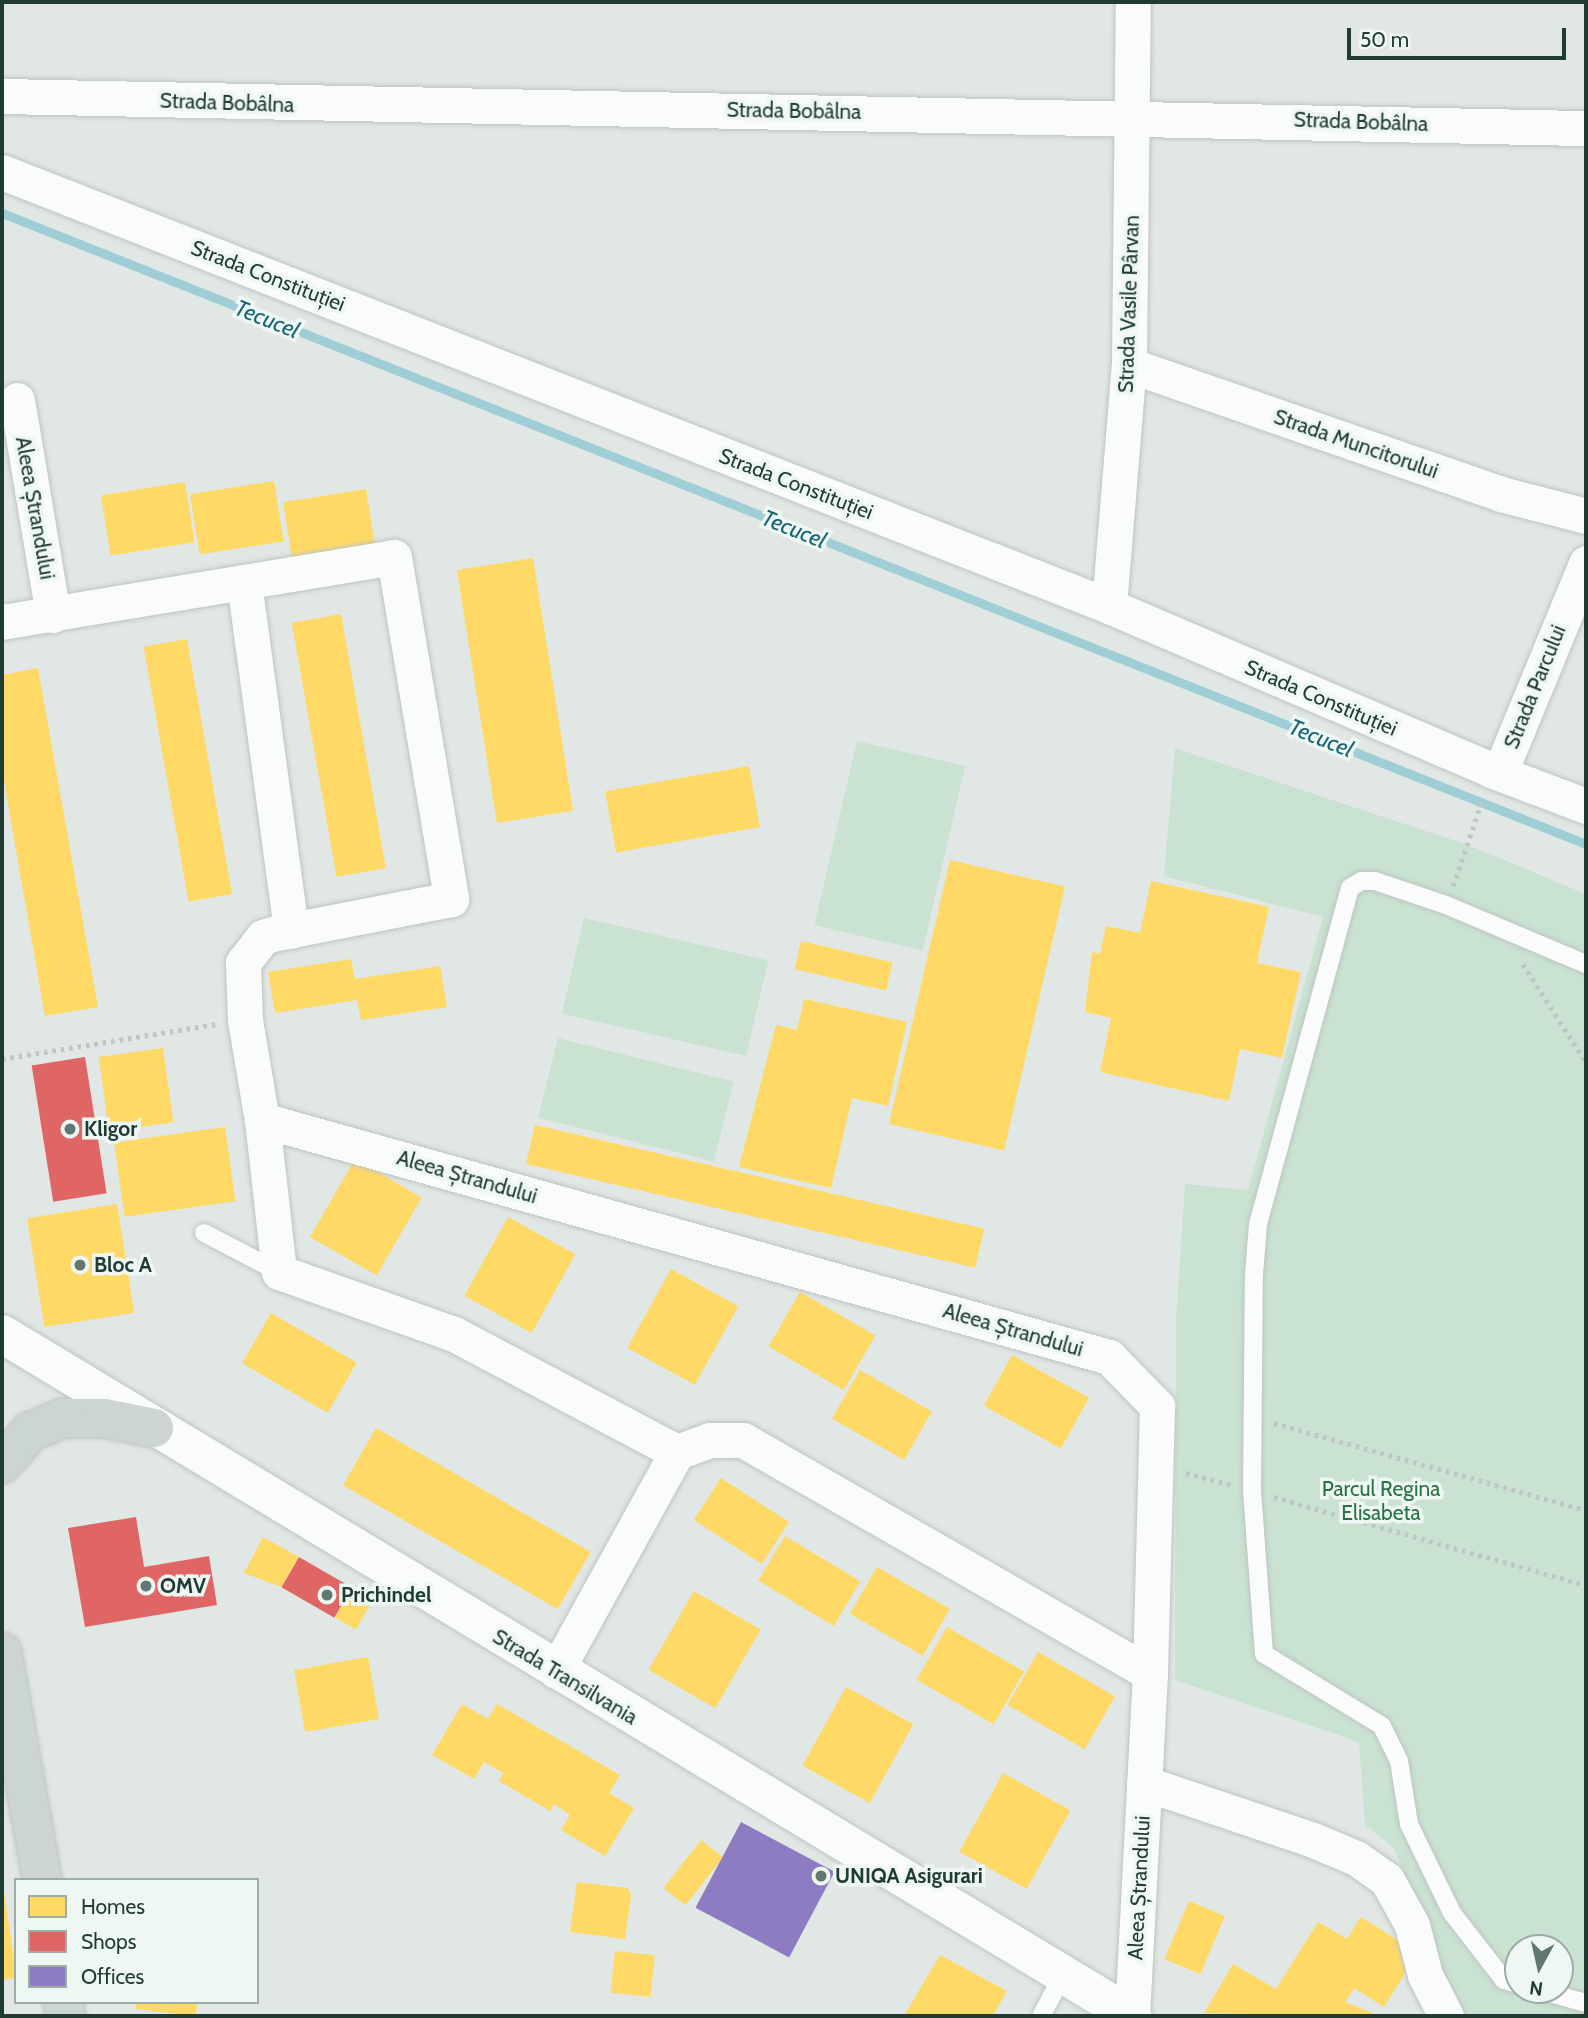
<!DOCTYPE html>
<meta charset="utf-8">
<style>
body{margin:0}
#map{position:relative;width:1588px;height:2018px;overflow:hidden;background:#e1e7e4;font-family:Cabin,sans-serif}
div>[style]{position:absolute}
.green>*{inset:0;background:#c9e2d1;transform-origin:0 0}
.homes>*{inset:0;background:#ffd966;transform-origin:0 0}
.shops>*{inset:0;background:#e06666;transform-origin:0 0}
.offices>*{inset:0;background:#8e7cc3;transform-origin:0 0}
.stream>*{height:9px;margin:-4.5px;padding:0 4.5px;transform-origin:4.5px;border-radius:4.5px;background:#9fced7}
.path>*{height:4.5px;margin-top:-2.25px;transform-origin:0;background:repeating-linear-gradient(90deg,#bfc7c5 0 3.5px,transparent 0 8.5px)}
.roads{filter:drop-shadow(0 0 2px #bec4c1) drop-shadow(0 0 2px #bec4c1)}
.lane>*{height:18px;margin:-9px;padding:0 9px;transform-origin:9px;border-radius:9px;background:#fafbfb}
.street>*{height:35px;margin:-17.5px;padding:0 17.5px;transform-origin:17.5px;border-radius:17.5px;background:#fafbfb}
.secondary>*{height:38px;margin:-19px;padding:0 19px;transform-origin:19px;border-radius:19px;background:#fafbfb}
.primary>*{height:38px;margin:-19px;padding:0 19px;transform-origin:19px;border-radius:19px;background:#ccd5d2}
.dots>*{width:19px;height:19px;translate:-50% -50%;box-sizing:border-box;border:4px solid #eff7f3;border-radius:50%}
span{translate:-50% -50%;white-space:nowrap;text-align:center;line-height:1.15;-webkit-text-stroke:7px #eff7f3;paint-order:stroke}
.street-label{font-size:21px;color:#1f3b34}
.poi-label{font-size:21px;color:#1f3b34;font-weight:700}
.left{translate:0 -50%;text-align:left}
.park-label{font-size:21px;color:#287247}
.water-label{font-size:23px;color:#186578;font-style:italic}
.frame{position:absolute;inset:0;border:4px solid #1f3b34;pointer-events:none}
.legend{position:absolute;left:14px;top:1878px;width:245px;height:126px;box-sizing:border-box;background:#eff7f3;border:2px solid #9caca7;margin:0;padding:9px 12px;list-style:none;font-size:21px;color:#1f3b34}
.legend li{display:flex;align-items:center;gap:14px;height:35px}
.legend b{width:35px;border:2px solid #9caca7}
.north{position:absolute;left:1504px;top:1934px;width:70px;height:70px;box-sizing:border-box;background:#eff7f3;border:2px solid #9caca7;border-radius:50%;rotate:188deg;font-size:19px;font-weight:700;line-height:28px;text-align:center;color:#1f3b34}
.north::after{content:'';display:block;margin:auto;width:24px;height:32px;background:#637772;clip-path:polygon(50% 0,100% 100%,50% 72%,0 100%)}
.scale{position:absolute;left:1347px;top:28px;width:219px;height:32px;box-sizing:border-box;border:4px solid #1f3b34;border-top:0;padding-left:9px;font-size:21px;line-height:24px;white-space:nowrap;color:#1f3b34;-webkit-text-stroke:5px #eff7f3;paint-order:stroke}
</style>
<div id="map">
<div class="green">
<div style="left:857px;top:741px;width:111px;height:189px;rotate:13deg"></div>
<div style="clip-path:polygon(evenodd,1175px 748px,1468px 845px,1586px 894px,1586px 2016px,1465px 2016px,1448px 2003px,1394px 1848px,1365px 1825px,1359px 1742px,1175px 1680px,1176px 1321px,1185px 1184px,1248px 1190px,1323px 917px,1164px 876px,1175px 748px,1518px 1948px,1560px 1948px,1560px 1990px,1518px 1990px,1518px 1948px)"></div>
<div style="left:584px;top:918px;width:189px;height:98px;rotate:13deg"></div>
<div style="left:558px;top:1038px;width:181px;height:82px;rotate:14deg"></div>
</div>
<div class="homes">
<div style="left:274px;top:481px;width:61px;height:85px;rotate:81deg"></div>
<div style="left:185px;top:482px;width:61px;height:85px;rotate:81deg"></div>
<div style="left:366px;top:489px;width:62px;height:84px;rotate:81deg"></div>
<div style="left:533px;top:558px;width:256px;height:77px;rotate:81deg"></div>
<div style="left:341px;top:614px;width:258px;height:50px;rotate:80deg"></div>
<div style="left:187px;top:639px;width:259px;height:44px;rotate:80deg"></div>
<div style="clip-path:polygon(38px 668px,98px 1007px,45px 1016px,2px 770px,2px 675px)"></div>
<div style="left:749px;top:766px;width:62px;height:146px;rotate:80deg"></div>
<div style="left:950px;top:860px;width:118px;height:271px;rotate:13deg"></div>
<div style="clip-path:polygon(1151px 881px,1269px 907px,1257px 963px,1301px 972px,1282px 1058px,1240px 1049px,1229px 1101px,1100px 1072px,1111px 1018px,1085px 1012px,1092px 952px,1100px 954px,1106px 926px,1140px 933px)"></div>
<div style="left:801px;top:941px;width:94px;height:29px;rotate:13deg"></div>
<div style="clip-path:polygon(351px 959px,355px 979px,440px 966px,447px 1007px,361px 1020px,357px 1000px,275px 1013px,268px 972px)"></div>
<div style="clip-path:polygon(804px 999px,907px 1022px,888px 1106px,852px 1098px,831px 1188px,739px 1167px,776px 1025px,797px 1030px)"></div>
<div style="left:163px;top:1048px;width:75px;height:65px;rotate:82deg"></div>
<div style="left:535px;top:1125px;width:461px;height:40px;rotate:13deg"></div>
<div style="left:225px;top:1127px;width:75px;height:112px;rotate:82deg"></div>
<div style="left:355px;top:1159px;width:77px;height:90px;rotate:30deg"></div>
<div style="left:117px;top:1204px;width:110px;height:91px;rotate:81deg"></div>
<div style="left:508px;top:1217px;width:77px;height:90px;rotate:29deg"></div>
<div style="left:671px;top:1269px;width:77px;height:90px;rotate:29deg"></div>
<div style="left:800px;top:1292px;width:87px;height:63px;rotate:30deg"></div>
<div style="left:271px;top:1313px;width:99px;height:58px;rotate:30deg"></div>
<div style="left:1012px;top:1355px;width:88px;height:58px;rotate:29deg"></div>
<div style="left:860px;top:1370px;width:83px;height:56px;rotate:30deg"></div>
<div style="left:376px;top:1428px;width:248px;height:66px;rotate:30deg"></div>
<div style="left:721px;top:1478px;width:81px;height:50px;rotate:33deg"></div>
<div style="left:785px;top:1536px;width:88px;height:52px;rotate:31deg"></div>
<div style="clip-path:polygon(263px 1537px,299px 1557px,281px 1587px,244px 1573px)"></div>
<div style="left:877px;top:1567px;width:84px;height:54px;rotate:30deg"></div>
<div style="left:352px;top:1588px;width:24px;height:34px;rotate:30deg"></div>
<div style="left:694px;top:1591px;width:77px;height:91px;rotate:30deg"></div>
<div style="left:947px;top:1627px;width:89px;height:61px;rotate:30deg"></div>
<div style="left:1038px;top:1652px;width:89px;height:61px;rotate:30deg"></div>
<div style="left:368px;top:1657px;width:63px;height:75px;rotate:80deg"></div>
<div style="left:846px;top:1687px;width:77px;height:90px;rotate:29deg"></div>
<div style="clip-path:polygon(462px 1704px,488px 1719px,497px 1704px,620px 1775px,609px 1793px,634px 1808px,605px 1856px,561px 1830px,570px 1815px,554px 1804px,550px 1811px,499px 1781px,503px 1773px,484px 1762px,474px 1779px,432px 1755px)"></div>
<div style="left:1003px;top:1773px;width:77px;height:90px;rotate:29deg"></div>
<div style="left:701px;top:1840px;width:28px;height:61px;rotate:38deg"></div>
<div style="clip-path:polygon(2px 1879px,16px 1972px,16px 1978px,2px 1980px)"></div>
<div style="clip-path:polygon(577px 1882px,628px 1888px,631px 1897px,625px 1939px,570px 1932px)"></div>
<div style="left:1189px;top:1901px;width:39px;height:63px;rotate:23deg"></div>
<div style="clip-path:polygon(1361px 1917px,1418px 1953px,1384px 2007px,1354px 1988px,1345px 2002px,1379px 2016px,1204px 2013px,1233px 1964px,1276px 1989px,1318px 1922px,1347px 1939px)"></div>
<div style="left:615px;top:1951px;width:40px;height:42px;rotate:6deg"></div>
<div style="clip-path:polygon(940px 1955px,1007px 1991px,993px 2016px,904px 2016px)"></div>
<div style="clip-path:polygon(136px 2002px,197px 2002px,196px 2016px,136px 2009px)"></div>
</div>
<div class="shops">
<div style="left:85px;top:1057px;width:138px;height:54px;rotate:81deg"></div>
<div style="clip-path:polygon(136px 1517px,144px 1567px,209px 1556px,217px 1605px,85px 1627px,68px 1528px)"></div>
<div style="left:299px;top:1557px;width:61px;height:35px;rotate:30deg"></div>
</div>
<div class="offices">
<div style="left:741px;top:1822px;width:106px;height:97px;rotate:28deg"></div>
</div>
<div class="stream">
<div style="left:2px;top:213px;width:1705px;rotate:21.72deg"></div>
</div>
<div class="path">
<div style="left:1453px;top:886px;width:93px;rotate:-71.2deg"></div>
<div style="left:1523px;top:964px;width:117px;rotate:57.3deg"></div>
<div style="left:2px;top:1059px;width:217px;rotate:-9.3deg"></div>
<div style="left:1274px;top:1423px;width:324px;rotate:15.6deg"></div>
<div style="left:1186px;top:1473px;width:48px;rotate:14.6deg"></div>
<div style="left:1274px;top:1497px;width:324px;rotate:15.8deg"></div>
</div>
<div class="roads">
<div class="lane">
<div style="left:204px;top:1233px;width:85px;rotate:27.5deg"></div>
<div style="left:1518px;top:1984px;width:15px;rotate:-164deg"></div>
<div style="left:1504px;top:1980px;width:85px;rotate:-127.8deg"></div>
<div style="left:1452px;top:1913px;width:99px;rotate:-115.8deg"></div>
<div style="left:1409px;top:1824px;width:64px;rotate:-99deg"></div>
<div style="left:1399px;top:1761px;width:39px;rotate:-116deg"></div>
<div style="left:1382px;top:1726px;width:138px;rotate:-148.6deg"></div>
<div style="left:1264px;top:1654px;width:163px;rotate:-94.2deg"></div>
<div style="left:1252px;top:1491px;width:216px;rotate:-89.5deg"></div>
<div style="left:1254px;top:1275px;width:51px;rotate:-85.5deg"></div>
<div style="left:1258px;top:1224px;width:348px;rotate:-74.7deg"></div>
<div style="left:1350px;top:888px;width:13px;rotate:-32deg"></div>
<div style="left:1361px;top:881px;width:14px"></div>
<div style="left:1375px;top:881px;width:75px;rotate:18.7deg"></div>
<div style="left:1446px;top:905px;width:152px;rotate:22.9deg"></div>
<div style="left:1539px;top:1990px;width:49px;rotate:15.5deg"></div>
<div style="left:1041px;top:2016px;width:47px;rotate:-61.8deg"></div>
</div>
<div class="street">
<div style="left:2px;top:96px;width:1584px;rotate:1.16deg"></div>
<div style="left:2px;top:172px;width:1189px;rotate:21.41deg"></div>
<div style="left:1109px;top:606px;width:416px;rotate:23.2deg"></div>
<div style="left:1491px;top:770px;width:102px;rotate:20.8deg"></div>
<div style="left:1129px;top:365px;width:394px;rotate:19.1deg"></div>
<div style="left:1501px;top:494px;width:88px;rotate:14.5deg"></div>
<div style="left:17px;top:400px;width:218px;rotate:80.5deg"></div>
<div style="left:244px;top:582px;width:352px;rotate:82.3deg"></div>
<div style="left:1109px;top:606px;width:242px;rotate:-85.3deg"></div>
<div style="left:1129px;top:365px;width:363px;rotate:-89.4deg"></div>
<div style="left:2px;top:622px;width:397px;rotate:-9.4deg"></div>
<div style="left:394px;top:557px;width:347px;rotate:80.5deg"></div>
<div style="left:451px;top:899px;width:178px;rotate:169deg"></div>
<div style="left:276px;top:933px;width:14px;rotate:163deg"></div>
<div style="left:263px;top:937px;width:33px;rotate:128deg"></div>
<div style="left:243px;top:963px;width:57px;rotate:88deg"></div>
<div style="left:245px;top:1020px;width:101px;rotate:80.4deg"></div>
<div style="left:262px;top:1120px;width:153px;rotate:83.6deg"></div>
<div style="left:279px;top:1272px;width:186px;rotate:19.5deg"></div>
<div style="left:454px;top:1334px;width:252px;rotate:27.9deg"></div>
<div style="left:1500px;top:772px;width:226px;rotate:-67.6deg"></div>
<div style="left:262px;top:1120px;width:880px;rotate:15.63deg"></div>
<div style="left:1109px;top:1357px;width:69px;rotate:45.6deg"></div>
<div style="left:1157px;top:1406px;width:267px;rotate:91.5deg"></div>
<div style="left:1150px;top:1673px;width:343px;rotate:93deg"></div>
<div style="left:677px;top:1452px;width:35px;rotate:-20deg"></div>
<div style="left:710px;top:1440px;width:33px"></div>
<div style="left:743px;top:1440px;width:469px;rotate:29.8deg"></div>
<div style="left:556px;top:1671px;width:250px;rotate:-61.1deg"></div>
<div style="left:1144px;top:1783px;width:178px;rotate:18.6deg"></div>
<div style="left:1313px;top:1840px;width:47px;rotate:22.7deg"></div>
<div style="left:1356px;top:1858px;width:38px;rotate:35deg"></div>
<div style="left:1387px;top:1880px;width:51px;rotate:60.9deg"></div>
<div style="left:1412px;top:1925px;width:52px;rotate:75.4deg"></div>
<div style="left:1425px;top:1975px;width:46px;rotate:62.9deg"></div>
</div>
<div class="secondary">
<div style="left:2px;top:1334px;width:1320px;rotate:31.11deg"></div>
</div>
<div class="primary">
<div style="left:2px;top:1464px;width:43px;rotate:-48.8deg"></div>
<div style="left:30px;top:1432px;width:36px;rotate:-23deg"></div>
<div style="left:63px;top:1418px;width:41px"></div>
<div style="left:104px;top:1418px;width:51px;rotate:11.3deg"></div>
<div style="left:2px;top:1652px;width:231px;rotate:80deg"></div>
<div style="left:63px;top:2002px;width:14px;rotate:78deg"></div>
</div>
</div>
<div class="dots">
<div style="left:70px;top:1129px;background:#637772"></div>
<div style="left:80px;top:1265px;background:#637772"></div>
<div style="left:146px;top:1586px;background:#637772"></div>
<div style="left:327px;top:1595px;background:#637772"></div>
<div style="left:821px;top:1876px;background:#637772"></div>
</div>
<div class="street-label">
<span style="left:227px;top:103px;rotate:2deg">Strada Bobâlna</span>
<span style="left:794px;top:111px;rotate:1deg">Strada Bobâlna</span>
<span style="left:1361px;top:122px;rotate:2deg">Strada Bobâlna</span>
<span style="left:268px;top:276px;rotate:21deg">Strada Constituției</span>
<span style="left:1129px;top:304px;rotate:-88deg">Strada Vasile Pârvan</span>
<span style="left:1356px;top:444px;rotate:19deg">Strada Muncitorului</span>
<span style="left:796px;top:484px;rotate:21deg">Strada Constituției</span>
<span style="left:35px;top:508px;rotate:80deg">Aleea Ștrandului</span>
<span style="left:1535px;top:687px;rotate:-68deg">Strada Parcului</span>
<span style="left:1321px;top:698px;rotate:23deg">Strada Constituției</span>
<span style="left:467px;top:1177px;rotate:16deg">Aleea Ștrandului</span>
<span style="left:1013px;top:1330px;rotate:16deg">Aleea Ștrandului</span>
<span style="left:565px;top:1677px;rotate:31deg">Strada Transilvania</span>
<span style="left:1139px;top:1888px;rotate:-87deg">Aleea Ștrandului</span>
</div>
<div class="poi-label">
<span class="left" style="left:84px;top:1129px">Kligor</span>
<span class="left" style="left:94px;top:1265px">Bloc A</span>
<span class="left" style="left:160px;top:1586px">OMV</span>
<span class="left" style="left:341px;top:1595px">Prichindel</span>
<span class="left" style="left:835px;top:1876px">UNIQA Asigurari</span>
</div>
<div class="park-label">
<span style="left:1381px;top:1501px">Parcul Regina<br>Elisabeta</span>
</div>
<div class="water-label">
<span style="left:267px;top:319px;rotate:22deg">Tecucel</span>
<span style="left:794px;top:529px;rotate:22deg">Tecucel</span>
<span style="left:1321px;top:738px;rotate:22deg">Tecucel</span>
</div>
<div class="frame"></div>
<ul class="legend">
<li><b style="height:19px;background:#ffd966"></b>Homes</li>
<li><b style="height:19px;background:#e06666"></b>Shops</li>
<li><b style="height:19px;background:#8e7cc3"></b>Offices</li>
</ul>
<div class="north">N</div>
<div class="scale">50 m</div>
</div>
